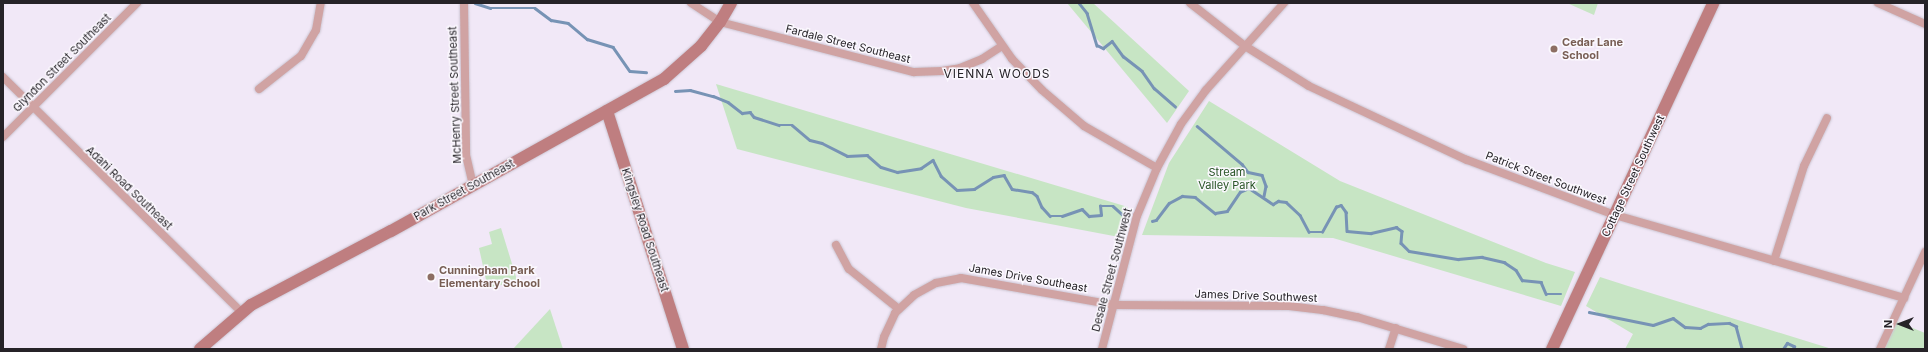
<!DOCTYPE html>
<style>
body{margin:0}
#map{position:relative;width:1928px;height:352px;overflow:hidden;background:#f1e8f7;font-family:Inter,sans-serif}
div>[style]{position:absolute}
.green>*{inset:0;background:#c7e5c4}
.stream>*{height:2.5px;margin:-1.25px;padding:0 1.25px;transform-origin:1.25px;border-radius:1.25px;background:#7793b5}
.roads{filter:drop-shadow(0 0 1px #ccc5d2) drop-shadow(0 0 1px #ccc5d2)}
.street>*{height:8px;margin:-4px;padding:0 4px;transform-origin:4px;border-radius:4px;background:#d0a3a3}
.secondary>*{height:12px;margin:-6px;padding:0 6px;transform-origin:6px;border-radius:6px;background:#bf7e80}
.dots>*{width:11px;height:11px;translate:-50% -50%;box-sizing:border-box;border:2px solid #fbf8fe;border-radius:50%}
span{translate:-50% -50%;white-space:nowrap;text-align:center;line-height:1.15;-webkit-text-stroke:3px #fbf8fe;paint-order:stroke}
.education-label{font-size:11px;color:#785e54;font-weight:700}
.left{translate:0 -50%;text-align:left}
.street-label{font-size:11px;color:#262328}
.park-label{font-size:11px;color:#265324}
.neighbourhood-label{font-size:12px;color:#262328;letter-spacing:1px}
.frame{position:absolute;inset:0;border:4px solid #262328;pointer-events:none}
.north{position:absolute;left:1880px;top:304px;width:40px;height:40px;-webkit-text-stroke:3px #fbf8fe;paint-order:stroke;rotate:270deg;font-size:11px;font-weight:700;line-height:16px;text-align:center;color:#262328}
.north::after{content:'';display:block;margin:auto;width:14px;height:18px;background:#262328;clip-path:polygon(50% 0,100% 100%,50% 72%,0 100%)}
</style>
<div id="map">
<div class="green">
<div style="clip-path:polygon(1067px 3px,1093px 3px,1189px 91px,1167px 123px)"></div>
<div style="clip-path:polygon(1567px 3px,1598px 3px,1594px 15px)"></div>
<div style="clip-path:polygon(716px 84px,1128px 207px,1119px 237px,966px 208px,737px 149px)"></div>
<div style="clip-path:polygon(1209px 101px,1340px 181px,1546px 263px,1575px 272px,1561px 306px,1333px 238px,1142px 235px,1169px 163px)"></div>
<div style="clip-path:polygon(501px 228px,517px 280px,488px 289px,479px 248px,492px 244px,489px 232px)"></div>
<div style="clip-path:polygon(1600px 277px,1628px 286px,1832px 349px,1625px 349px,1633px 334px,1586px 306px)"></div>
<div style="clip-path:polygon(550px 309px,563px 349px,513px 349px)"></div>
<div style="clip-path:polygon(1893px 320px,1925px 333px,1925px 349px,1880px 349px)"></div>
</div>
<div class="stream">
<div style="left:475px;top:3px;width:16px;rotate:18deg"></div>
<div style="left:490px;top:8px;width:45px"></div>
<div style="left:535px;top:8px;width:20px;rotate:37deg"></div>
<div style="left:551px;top:20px;width:17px;rotate:10deg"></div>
<div style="left:568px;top:23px;width:25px;rotate:40deg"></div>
<div style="left:587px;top:39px;width:27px;rotate:17deg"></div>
<div style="left:613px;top:47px;width:29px;rotate:55deg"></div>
<div style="left:630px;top:71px;width:16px;rotate:4deg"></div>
<div style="left:1079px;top:3px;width:13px;rotate:51deg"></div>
<div style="left:1087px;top:13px;width:34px;rotate:73deg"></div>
<div style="left:1097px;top:45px;width:7px;rotate:27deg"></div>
<div style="left:1103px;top:48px;width:11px;rotate:-38deg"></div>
<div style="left:1112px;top:41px;width:19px;rotate:54deg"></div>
<div style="left:1123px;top:56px;width:24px;rotate:38deg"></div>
<div style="left:1142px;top:71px;width:21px;rotate:55deg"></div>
<div style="left:1154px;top:88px;width:28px;rotate:41deg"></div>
<div style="left:675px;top:91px;width:15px;rotate:-4deg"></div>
<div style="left:690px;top:90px;width:24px;rotate:15deg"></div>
<div style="left:713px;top:96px;width:16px;rotate:22deg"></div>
<div style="left:728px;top:102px;width:18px;rotate:38deg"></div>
<div style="left:742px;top:113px;width:8px;rotate:-7deg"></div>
<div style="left:750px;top:112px;width:6px;rotate:51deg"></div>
<div style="left:754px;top:117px;width:26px;rotate:18deg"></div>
<div style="left:779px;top:125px;width:13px"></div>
<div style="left:792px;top:125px;width:23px;rotate:40deg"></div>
<div style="left:810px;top:140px;width:12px;rotate:14deg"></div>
<div style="left:822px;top:143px;width:28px;rotate:27deg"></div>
<div style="left:847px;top:156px;width:20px;rotate:-3deg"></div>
<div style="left:867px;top:155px;width:18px;rotate:41deg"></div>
<div style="left:881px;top:167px;width:17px;rotate:17deg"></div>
<div style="left:897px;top:172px;width:24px;rotate:-9deg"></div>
<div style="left:921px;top:168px;width:14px;rotate:-34deg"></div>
<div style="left:933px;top:160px;width:18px;rotate:63deg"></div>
<div style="left:941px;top:176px;width:21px;rotate:41deg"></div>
<div style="left:957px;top:190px;width:17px;rotate:-3deg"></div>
<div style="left:974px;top:189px;width:22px;rotate:-32deg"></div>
<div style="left:993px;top:177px;width:11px;rotate:-10deg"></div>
<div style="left:1004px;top:175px;width:16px;rotate:60deg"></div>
<div style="left:1012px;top:189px;width:20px;rotate:9deg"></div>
<div style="left:1032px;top:192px;width:6px;rotate:39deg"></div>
<div style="left:1037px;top:196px;width:12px;rotate:66deg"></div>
<div style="left:1042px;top:207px;width:12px;rotate:48deg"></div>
<div style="left:1050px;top:216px;width:12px"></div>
<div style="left:1062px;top:216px;width:21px;rotate:-19deg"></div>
<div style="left:1082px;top:209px;width:10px;rotate:45deg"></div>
<div style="left:1089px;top:216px;width:12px;rotate:-5deg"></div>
<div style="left:1101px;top:215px;width:9px;rotate:-96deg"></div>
<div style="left:1100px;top:206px;width:13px"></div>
<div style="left:1113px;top:206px;width:12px;rotate:42deg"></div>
<div style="left:1197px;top:126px;width:59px;rotate:40.2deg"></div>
<div style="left:1242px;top:164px;width:10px;rotate:53deg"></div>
<div style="left:1248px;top:172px;width:14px;rotate:12deg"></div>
<div style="left:1262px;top:175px;width:12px;rotate:70deg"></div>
<div style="left:1266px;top:186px;width:10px;rotate:101deg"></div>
<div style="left:1152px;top:221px;width:4px;rotate:-14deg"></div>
<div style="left:1156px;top:220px;width:21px;rotate:-53deg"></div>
<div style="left:1169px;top:203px;width:15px;rotate:-28deg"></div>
<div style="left:1182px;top:196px;width:13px;rotate:4deg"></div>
<div style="left:1195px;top:197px;width:26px;rotate:39deg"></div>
<div style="left:1215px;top:213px;width:12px;rotate:-9deg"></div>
<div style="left:1227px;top:211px;width:23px;rotate:-56deg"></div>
<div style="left:1240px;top:192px;width:10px;rotate:-24deg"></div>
<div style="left:1249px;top:188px;width:29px;rotate:34deg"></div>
<div style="left:1273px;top:204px;width:6px;rotate:-31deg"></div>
<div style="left:1278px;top:201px;width:8px;rotate:7deg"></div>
<div style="left:1286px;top:202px;width:19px;rotate:43deg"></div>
<div style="left:1300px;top:215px;width:19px;rotate:62deg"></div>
<div style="left:1309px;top:232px;width:13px"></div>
<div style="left:1322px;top:232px;width:29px;rotate:-61deg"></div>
<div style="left:1336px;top:207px;width:5px;rotate:-22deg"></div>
<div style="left:1341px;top:205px;width:9px;rotate:54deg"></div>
<div style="left:1346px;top:212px;width:19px;rotate:87deg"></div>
<div style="left:1347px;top:231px;width:24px;rotate:5deg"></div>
<div style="left:1371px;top:233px;width:26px;rotate:-13deg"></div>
<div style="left:1396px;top:227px;width:7px;rotate:34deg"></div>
<div style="left:1402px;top:231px;width:12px;rotate:95deg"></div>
<div style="left:1401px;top:243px;width:11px;rotate:45deg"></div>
<div style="left:1409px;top:251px;width:50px;rotate:9.3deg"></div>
<div style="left:1458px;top:259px;width:24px;rotate:-5deg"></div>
<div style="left:1482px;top:257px;width:23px;rotate:13deg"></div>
<div style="left:1504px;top:262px;width:14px;rotate:34deg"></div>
<div style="left:1516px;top:270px;width:12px;rotate:59deg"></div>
<div style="left:1522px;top:280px;width:19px;rotate:6deg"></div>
<div style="left:1541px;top:282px;width:13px;rotate:67deg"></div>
<div style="left:1546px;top:294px;width:15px"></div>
<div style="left:1589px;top:312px;width:65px;rotate:11.5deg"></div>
<div style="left:1653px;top:325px;width:21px;rotate:-19deg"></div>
<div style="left:1673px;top:318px;width:15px;rotate:37deg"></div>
<div style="left:1685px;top:327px;width:15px;rotate:4deg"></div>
<div style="left:1700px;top:328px;width:9px;rotate:-27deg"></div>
<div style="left:1708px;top:324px;width:21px;rotate:-3deg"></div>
<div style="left:1729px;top:323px;width:8px;rotate:23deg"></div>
<div style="left:1736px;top:326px;width:24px;rotate:75deg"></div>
<div style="left:1783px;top:349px;width:7px;rotate:-56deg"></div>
<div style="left:1787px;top:343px;width:8px;rotate:23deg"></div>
<div style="left:1794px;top:346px;width:3px;rotate:90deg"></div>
</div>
<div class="roads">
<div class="street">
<div style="left:464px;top:3px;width:152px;rotate:89.2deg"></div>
<div style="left:466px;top:155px;width:31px;rotate:77deg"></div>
<div style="left:691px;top:3px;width:35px;rotate:33deg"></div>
<div style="left:720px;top:22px;width:200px;rotate:14.5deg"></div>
<div style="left:914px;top:72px;width:28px;rotate:-2deg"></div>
<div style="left:942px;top:71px;width:18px;rotate:-9deg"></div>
<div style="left:960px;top:68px;width:24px;rotate:-22deg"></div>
<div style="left:982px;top:59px;width:24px;rotate:-33deg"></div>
<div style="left:973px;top:3px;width:68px;rotate:55.1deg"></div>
<div style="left:1012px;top:59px;width:43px;rotate:45.9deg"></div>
<div style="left:1042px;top:90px;width:55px;rotate:40.6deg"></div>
<div style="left:1084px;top:126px;width:84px;rotate:29.9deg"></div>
<div style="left:1190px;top:3px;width:70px;rotate:38deg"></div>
<div style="left:1245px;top:46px;width:75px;rotate:32deg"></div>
<div style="left:1309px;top:86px;width:174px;rotate:25.1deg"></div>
<div style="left:1467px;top:160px;width:158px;rotate:20.4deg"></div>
<div style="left:1615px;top:215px;width:301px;rotate:16deg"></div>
<div style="left:1878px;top:3px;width:51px;rotate:24.1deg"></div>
<div style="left:3px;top:77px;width:334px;rotate:44.6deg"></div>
<div style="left:259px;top:89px;width:53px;rotate:-38.2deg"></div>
<div style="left:301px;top:56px;width:30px;rotate:-60deg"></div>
<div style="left:316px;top:30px;width:27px;rotate:-80deg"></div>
<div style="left:3px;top:137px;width:190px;rotate:-45deg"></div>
<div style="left:836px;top:245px;width:27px;rotate:62deg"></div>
<div style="left:849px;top:269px;width:64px;rotate:38.7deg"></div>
<div style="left:1774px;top:261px;width:100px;rotate:-72.5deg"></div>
<div style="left:1804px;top:166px;width:53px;rotate:-64.4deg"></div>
<div style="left:881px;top:349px;width:12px;rotate:-76deg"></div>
<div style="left:884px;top:337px;width:26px;rotate:-65deg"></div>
<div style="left:895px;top:313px;width:26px;rotate:-43deg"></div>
<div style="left:914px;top:295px;width:25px;rotate:-29deg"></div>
<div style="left:936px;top:283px;width:25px;rotate:-11deg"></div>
<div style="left:961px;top:278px;width:155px;rotate:10deg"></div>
<div style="left:1114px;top:305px;width:175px;rotate:0.3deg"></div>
<div style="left:1289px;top:306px;width:34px;rotate:7deg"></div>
<div style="left:1323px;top:310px;width:35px;rotate:12deg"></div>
<div style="left:1357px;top:317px;width:111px;rotate:16.8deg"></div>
<div style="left:1102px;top:349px;width:138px;rotate:-75.3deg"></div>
<div style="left:1137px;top:216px;width:52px;rotate:-67.4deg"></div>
<div style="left:1157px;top:168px;width:50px;rotate:-61.4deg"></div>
<div style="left:1181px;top:124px;width:42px;rotate:-53.7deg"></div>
<div style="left:1206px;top:90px;width:117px;rotate:-48.1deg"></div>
<div style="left:1389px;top:349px;width:22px;rotate:-72deg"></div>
<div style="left:1880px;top:349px;width:107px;rotate:-65.1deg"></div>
</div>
<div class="secondary">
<div style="left:607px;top:111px;width:250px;rotate:72.3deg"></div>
<div style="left:200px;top:349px;width:67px;rotate:-40.8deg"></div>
<div style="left:251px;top:305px;width:158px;rotate:-27.9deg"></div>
<div style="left:391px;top:231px;width:312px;rotate:-29.1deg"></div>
<div style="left:664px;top:79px;width:50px;rotate:-41.7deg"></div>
<div style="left:701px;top:46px;width:31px;rotate:-52deg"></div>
<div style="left:720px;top:22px;width:22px;rotate:-60deg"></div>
<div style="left:1552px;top:349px;width:382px;rotate:-65deg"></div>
</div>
</div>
<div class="dots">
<div style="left:1554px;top:49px;background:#8d6e63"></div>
<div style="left:431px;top:277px;background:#8d6e63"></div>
</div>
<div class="education-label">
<span class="left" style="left:1562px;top:49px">Cedar Lane<br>School</span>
<span class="left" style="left:439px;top:277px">Cunningham Park<br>Elementary School</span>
</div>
<div class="street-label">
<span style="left:848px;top:44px;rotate:14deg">Fardale Street Southeast</span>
<span style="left:62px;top:63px;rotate:-45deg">Glyndon Street Southeast</span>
<span style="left:455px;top:95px;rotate:-92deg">McHenry Street Southeast</span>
<span style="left:1633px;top:176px;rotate:-65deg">Cottage Street Southwest</span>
<span style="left:1546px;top:178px;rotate:21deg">Patrick Street Southwest</span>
<span style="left:129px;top:188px;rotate:44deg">Adahi Road Southeast</span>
<span style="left:464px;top:190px;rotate:-29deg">Park Street Southeast</span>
<span style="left:645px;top:230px;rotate:72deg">Kingsley Road Southeast</span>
<span style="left:1112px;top:270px;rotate:-75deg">Desale Street Southwest</span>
<span style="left:1028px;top:278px;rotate:10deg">James Drive Southeast</span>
<span style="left:1256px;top:296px;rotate:2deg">James Drive Southwest</span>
</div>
<div class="park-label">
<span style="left:1227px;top:179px">Stream<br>Valley Park</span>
</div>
<div class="neighbourhood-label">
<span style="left:997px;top:74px">VIENNA WOODS</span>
</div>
<div class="frame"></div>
<div class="north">N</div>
</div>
